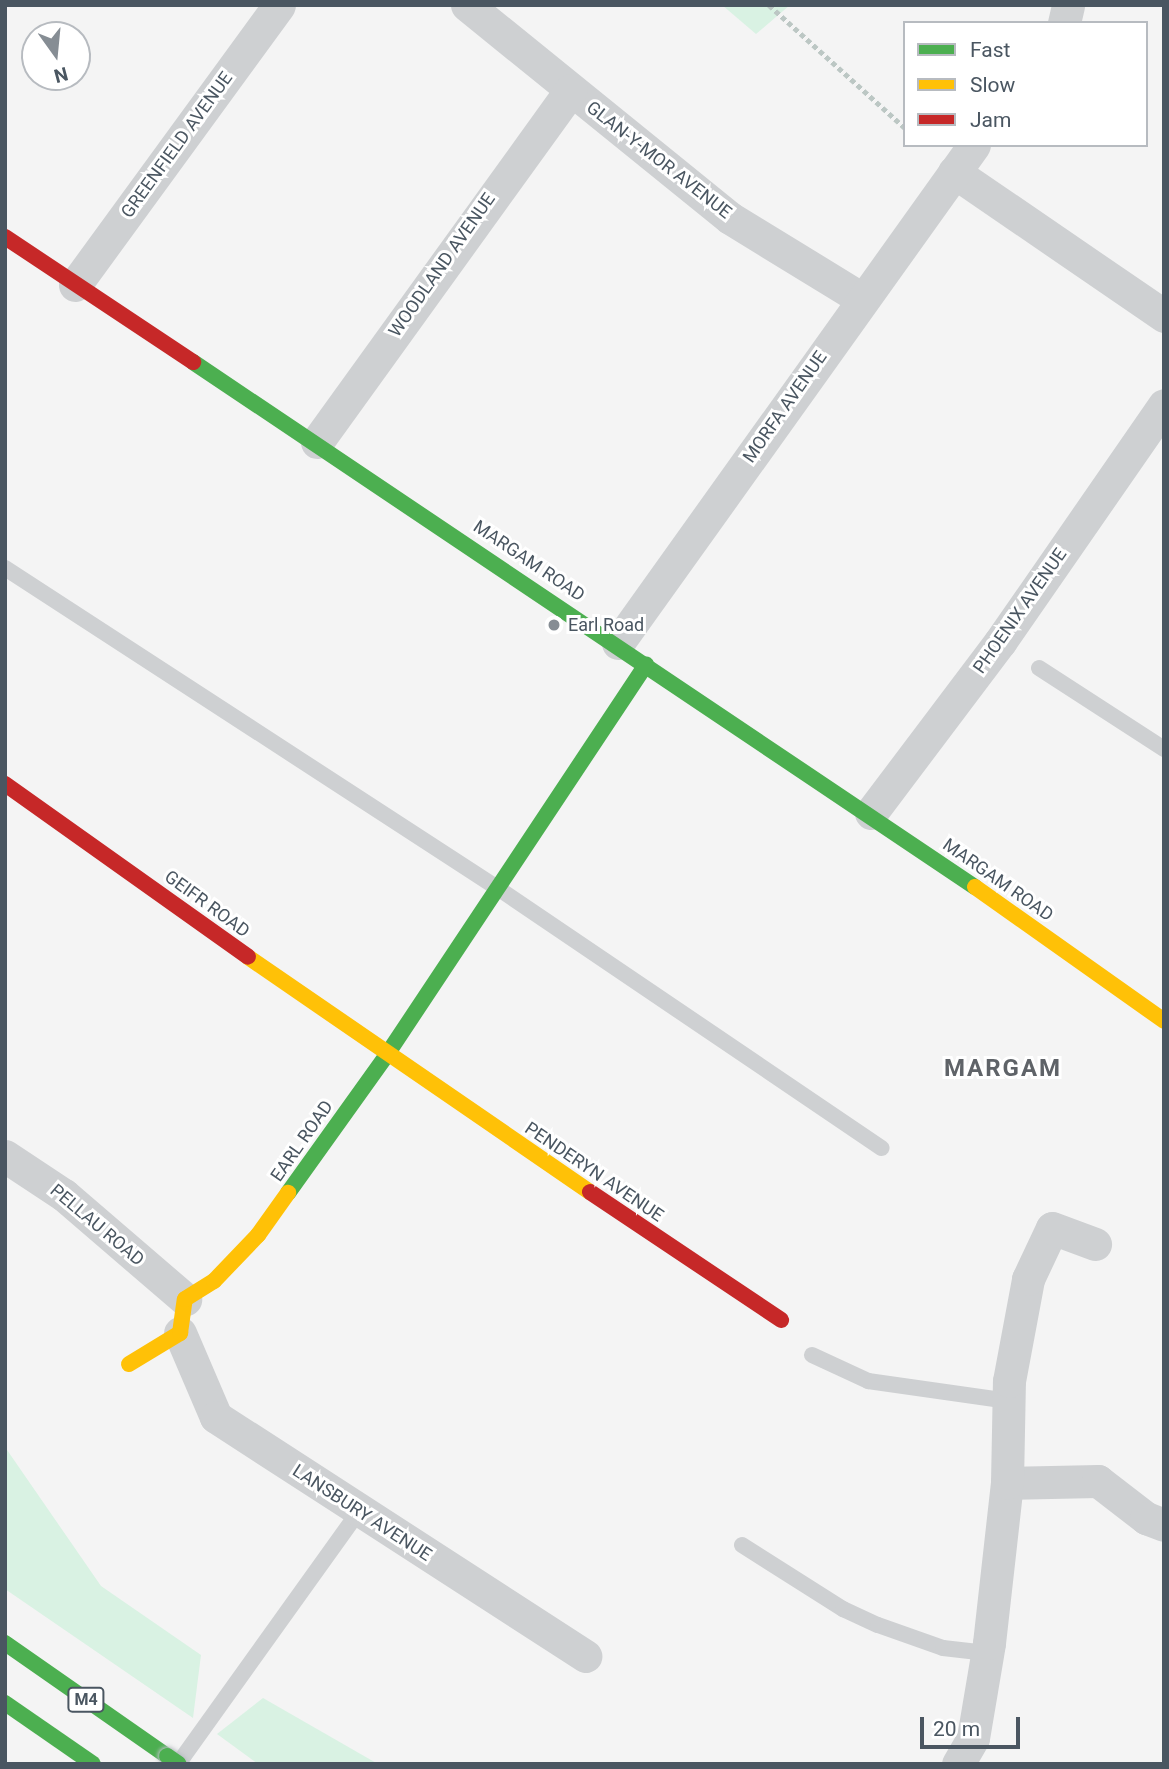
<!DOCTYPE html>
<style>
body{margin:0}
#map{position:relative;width:1169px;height:1769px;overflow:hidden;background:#f4f4f4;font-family:Roboto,sans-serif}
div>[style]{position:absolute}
.green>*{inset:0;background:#d9f2e3}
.path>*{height:4.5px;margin-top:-2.25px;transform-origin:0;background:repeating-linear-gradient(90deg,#bcc7c4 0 5px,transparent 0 8.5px)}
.lane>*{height:16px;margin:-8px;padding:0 8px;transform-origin:8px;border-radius:8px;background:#ced0d2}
.street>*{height:33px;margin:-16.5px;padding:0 16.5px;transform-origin:16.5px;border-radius:16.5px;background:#ced0d2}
.fast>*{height:16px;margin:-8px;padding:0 8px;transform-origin:8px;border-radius:8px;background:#4caf50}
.slow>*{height:16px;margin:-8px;padding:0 8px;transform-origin:8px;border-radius:8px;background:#ffc107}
.jam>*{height:16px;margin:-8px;padding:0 8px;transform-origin:8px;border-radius:8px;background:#c62828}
.bridges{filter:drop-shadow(0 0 2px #b9bec3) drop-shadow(0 0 2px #b9bec3)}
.fast-bridge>*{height:16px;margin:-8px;padding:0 8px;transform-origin:8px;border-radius:8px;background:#4caf50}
.dots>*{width:19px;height:19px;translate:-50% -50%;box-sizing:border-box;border:4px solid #fff;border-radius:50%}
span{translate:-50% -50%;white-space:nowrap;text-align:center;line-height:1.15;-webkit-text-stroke:6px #fff;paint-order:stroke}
.shield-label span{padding:2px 5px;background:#fff;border:2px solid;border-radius:5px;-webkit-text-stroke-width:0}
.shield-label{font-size:16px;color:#4a5661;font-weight:700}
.street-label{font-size:18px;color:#4a5661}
.poi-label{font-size:18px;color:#4a5661}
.left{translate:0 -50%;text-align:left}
.district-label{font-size:24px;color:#5f6368;font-weight:700;letter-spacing:2px}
.frame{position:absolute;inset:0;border:7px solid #4a5661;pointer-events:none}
.legend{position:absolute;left:903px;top:21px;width:245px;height:126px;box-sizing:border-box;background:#fff;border:2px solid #b7bbc0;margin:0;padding:9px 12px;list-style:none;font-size:21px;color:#4a5661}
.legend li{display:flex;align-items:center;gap:14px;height:35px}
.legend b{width:35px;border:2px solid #b7bbc0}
.north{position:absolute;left:21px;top:21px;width:70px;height:70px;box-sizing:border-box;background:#fff;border:2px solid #b7bbc0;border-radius:50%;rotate:165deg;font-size:19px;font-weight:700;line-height:28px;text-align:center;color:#4a5661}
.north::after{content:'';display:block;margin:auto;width:24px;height:32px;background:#868d94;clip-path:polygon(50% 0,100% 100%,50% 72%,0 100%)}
.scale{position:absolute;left:920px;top:1717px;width:100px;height:32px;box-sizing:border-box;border:4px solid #4a5661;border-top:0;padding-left:9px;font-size:21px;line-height:24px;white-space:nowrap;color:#4a5661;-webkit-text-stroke:5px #fff;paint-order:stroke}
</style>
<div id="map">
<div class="green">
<div style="clip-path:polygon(722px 5px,790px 5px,756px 34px)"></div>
<div style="clip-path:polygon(5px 1447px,101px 1586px,201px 1655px,193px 1718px,5px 1589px)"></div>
<div style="clip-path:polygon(263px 1698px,378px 1764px,258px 1764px,217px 1734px)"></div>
</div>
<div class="path">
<div style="left:769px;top:5px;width:183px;rotate:42.1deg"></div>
</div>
<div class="lane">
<div style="left:5px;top:568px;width:589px;rotate:33.02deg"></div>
<div style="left:499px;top:889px;width:462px;rotate:34.1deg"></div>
<div style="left:1039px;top:668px;width:149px;rotate:32.9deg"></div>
<div style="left:812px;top:1355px;width:62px;rotate:24.9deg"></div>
<div style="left:868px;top:1381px;width:142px;rotate:8.1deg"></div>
<div style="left:742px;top:1545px;width:120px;rotate:32.4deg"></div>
<div style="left:843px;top:1609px;width:38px;rotate:25deg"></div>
<div style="left:878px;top:1625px;width:69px;rotate:19.5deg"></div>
<div style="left:943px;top:1648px;width:44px;rotate:6.5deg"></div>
<div style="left:178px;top:1764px;width:311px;rotate:-54.4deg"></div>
</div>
<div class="street">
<div style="left:467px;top:5px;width:338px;rotate:39deg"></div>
<div style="left:730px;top:218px;width:155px;rotate:31.5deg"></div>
<div style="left:1064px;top:23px;width:18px;rotate:-77deg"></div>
<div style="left:954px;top:172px;width:255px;rotate:34.4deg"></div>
<div style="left:75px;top:285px;width:346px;rotate:-53.9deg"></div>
<div style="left:317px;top:442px;width:434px;rotate:-54.2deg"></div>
<div style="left:618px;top:643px;width:612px;rotate:-54.44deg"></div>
<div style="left:871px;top:813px;width:214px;rotate:-53deg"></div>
<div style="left:1000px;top:642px;width:288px;rotate:-55.3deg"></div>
<div style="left:5px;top:1156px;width:71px;rotate:33.5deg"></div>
<div style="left:64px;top:1195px;width:160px;rotate:40.7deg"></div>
<div style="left:180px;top:1333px;width:91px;rotate:66.8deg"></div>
<div style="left:216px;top:1417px;width:440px;rotate:32.9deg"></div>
<div style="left:1007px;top:1483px;width:91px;rotate:-1.3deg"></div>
<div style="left:1098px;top:1481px;width:61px;rotate:37.6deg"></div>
<div style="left:1146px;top:1518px;width:19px;rotate:21deg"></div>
<div style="left:958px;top:1764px;width:30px;rotate:-60deg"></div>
<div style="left:973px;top:1738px;width:96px;rotate:-80.4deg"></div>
<div style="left:989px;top:1643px;width:161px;rotate:-83.6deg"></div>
<div style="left:1007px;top:1483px;width:102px;rotate:-88.9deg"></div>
<div style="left:1009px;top:1381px;width:104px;rotate:-79.4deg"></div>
<div style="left:1028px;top:1279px;width:56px;rotate:-64.8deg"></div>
<div style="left:1052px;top:1228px;width:46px;rotate:20.4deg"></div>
</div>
<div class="fast">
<div style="left:193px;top:362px;width:942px;rotate:33.88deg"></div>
<div style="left:288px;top:1193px;width:168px;rotate:-54.4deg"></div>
<div style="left:386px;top:1056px;width:470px;rotate:-56.4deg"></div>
<div style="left:5px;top:1643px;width:198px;rotate:34.9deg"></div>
<div style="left:5px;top:1703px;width:107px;rotate:34.7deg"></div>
</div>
<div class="slow">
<div style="left:975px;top:887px;width:232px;rotate:35.3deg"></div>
<div style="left:248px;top:957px;width:415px;rotate:34.5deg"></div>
<div style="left:129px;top:1364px;width:60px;rotate:-31.3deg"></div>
<div style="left:180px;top:1333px;width:34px;rotate:-82deg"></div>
<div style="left:185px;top:1299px;width:34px;rotate:-32deg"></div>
<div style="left:214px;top:1281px;width:64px;rotate:-46.3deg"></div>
<div style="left:258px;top:1235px;width:52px;rotate:-54.5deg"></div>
</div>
<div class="jam">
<div style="left:5px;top:237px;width:226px;rotate:33.6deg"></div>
<div style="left:5px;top:784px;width:298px;rotate:35.4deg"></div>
<div style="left:590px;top:1192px;width:230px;rotate:33.8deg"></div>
</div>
<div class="bridges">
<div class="fast-bridge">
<div style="left:167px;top:1756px;width:14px;rotate:34deg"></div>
</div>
</div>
<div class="dots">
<div style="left:554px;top:625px;background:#868d94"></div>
</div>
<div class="shield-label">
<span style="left:86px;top:1700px">M4</span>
</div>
<div class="street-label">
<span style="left:177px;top:145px;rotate:-54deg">GREENFIELD AVENUE</span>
<span style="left:659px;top:160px;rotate:38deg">GLAN-Y-MOR AVENUE</span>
<span style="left:442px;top:265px;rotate:-55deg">WOODLAND AVENUE</span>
<span style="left:785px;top:407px;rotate:-55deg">MORFA AVENUE</span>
<span style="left:529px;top:561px;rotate:34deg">MARGAM ROAD</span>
<span style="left:1020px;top:611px;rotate:-55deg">PHOENIX AVENUE</span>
<span style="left:998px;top:880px;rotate:35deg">MARGAM ROAD</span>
<span style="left:207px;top:904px;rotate:36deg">GEIFR ROAD</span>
<span style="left:302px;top:1141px;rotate:-55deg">EARL ROAD</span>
<span style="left:594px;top:1172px;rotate:34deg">PENDERYN AVENUE</span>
<span style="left:97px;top:1225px;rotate:40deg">PELLAU ROAD</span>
<span style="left:362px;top:1513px;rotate:33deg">LANSBURY AVENUE</span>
</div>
<div class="poi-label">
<span class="left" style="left:568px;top:625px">Earl Road</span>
</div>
<div class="district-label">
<span style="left:1003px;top:1069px">MARGAM</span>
</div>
<div class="frame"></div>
<ul class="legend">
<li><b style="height:9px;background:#4caf50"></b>Fast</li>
<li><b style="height:9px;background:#ffc107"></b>Slow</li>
<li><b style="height:9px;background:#c62828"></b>Jam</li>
</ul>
<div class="north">N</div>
<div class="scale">20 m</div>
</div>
